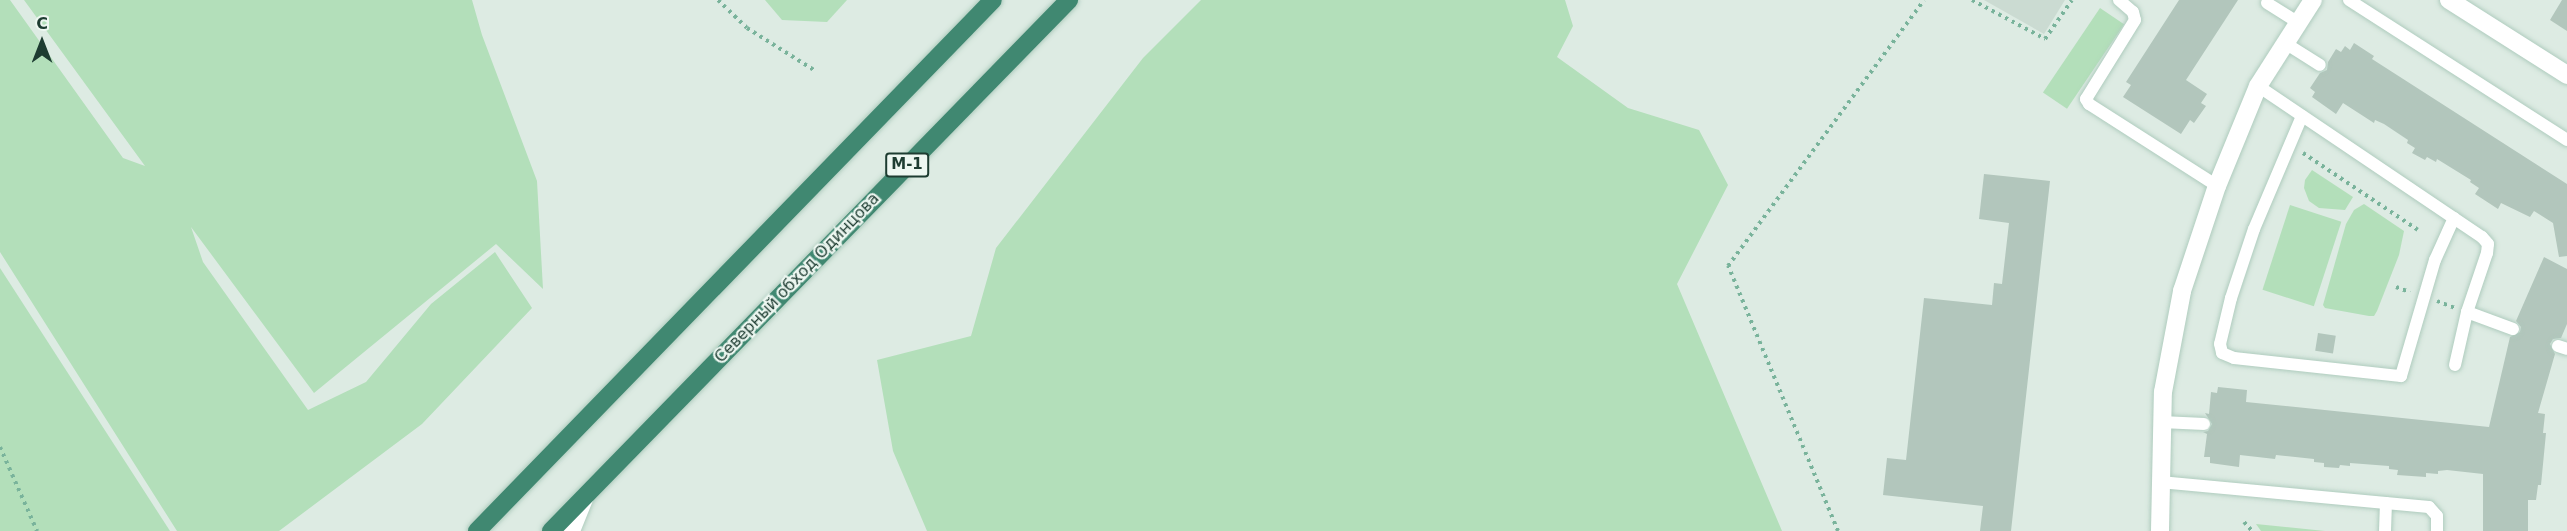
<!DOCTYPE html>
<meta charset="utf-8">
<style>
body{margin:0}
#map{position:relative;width:2567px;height:531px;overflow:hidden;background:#ddebe3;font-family:"DejaVu Sans",sans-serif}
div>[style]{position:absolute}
.built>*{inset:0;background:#cbdbd2}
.green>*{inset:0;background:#b3dfba;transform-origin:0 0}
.building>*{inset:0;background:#b2c6bc;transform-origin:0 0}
.path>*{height:4px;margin-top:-2px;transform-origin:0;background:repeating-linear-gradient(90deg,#79b39b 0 3px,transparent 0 7.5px)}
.roads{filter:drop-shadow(0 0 2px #afccbe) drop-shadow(0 0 2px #afccbe)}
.service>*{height:12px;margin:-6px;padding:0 6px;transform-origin:6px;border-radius:6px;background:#fff}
.minor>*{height:18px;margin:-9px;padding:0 9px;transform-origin:9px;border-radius:9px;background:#fff}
.secondary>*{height:18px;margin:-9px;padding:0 9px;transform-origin:9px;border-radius:9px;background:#fff}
.trunk>*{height:18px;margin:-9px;padding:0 9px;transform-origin:9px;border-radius:9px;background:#408871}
span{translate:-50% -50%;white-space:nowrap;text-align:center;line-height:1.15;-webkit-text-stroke:4.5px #edf7f1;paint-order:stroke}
.shield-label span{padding:2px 4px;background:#edf7f1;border:2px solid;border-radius:4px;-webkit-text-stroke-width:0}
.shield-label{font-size:15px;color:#1d3c31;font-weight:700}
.street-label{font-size:16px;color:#1d3c31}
.north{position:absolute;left:12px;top:12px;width:60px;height:60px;-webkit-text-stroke:4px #edf7f1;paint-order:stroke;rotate:0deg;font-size:16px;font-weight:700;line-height:24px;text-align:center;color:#1d3c31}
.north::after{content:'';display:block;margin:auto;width:21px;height:27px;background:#1d3c31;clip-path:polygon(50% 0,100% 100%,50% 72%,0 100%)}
</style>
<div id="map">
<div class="built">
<div style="clip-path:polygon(1984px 0,2065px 0,2044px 34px)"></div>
</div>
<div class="green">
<div style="clip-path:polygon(0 0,10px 0,123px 158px,145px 166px,24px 0,472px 0,482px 35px,537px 181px,543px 289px,496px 244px,314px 393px,191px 227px,203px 262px,308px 410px,366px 382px,431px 304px,495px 252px,532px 308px,422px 424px,279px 531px,177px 531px,0 252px)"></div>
<div style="clip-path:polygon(765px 0,847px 0,827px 22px,782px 20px)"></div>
<div style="clip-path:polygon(1201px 0,1565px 0,1573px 26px,1557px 57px,1628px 108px,1699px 130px,1728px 185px,1677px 284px,1782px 531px,927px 531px,893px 451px,877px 360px,971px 336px,996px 248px,1143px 58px)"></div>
<div style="left:2100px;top:8px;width:29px;height:102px;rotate:34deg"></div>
<div style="clip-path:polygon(2312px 170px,2353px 197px,2345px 210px,2319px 208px,2309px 201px,2304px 188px,2305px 180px)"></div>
<div style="clip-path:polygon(2364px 204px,2404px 231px,2399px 255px,2377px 311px,2374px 316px,2369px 316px,2325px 308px,2323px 305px,2346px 224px,2354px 210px)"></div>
<div style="left:2290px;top:205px;width:54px;height:89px;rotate:18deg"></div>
<div style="clip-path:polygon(0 268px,170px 531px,0 531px)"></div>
<div style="clip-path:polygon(2256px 524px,2325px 531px,2261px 531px)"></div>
</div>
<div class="building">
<div style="clip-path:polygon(2179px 0,2238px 0,2186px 80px,2207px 94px,2201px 103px,2206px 106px,2194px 123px,2190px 120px,2181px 134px,2123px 97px,2131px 85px,2126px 82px)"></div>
<div style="clip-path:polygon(2562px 0,2567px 0,2567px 31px,2550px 20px)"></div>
<div style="clip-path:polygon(2354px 43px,2374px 56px,2372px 59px,2567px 184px,2567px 256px,2559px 257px,2553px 223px,2534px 211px,2530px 217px,2501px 203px,2498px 209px,2475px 194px,2479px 188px,2470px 182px,2471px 180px,2437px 159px,2436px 162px,2427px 157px,2425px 160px,2412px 153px,2415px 148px,2407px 143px,2408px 140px,2384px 124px,2375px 120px,2374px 123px,2343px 103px,2336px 114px,2312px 97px,2315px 92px,2310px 88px,2320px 73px,2327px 70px,2328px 62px,2336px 49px,2341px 52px,2345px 46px,2350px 50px)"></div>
<div style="clip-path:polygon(1984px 174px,2050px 181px,2011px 531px,1980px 531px,1983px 506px,1883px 495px,1887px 458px,1906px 460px,1924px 298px,1992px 305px,1994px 283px,2002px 284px,2009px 223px,1979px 219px)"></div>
<div style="clip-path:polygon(2544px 257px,2567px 269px,2567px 324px,2561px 338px,2553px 339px,2550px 344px,2555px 354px,2538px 413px,2545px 414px,2543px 433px,2546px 433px,2541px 485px,2538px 485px,2536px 500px,2528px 500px,2528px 531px,2483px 531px,2483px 474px,2447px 470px,2438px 471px,2438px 474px,2426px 473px,2426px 477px,2397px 475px,2398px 470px,2389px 469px,2389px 466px,2350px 463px,2350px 466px,2340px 465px,2339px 468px,2324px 467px,2324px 463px,2314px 462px,2314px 459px,2276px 455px,2275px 459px,2240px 455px,2239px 467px,2210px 463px,2210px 457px,2204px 457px,2207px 434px,2203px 432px,2208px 431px,2212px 424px,2205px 413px,2209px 414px,2211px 392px,2217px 393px,2218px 387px,2247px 390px,2246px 402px,2489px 427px,2510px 337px,2520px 332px,2521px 327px,2516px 321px)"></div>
<div style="left:2318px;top:333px;width:18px;height:18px;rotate:9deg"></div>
</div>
<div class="path">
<div style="left:718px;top:0;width:40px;rotate:44deg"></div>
<div style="left:747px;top:28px;width:79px;rotate:32.1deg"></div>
<div style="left:1972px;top:0;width:83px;rotate:28.1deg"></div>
<div style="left:2045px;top:39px;width:47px;rotate:-55.3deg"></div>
<div style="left:2303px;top:153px;width:138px;rotate:33.8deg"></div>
<div style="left:2396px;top:287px;width:15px;rotate:20deg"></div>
<div style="left:2437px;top:301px;width:19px;rotate:21deg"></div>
<div style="left:0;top:447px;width:92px;rotate:66.2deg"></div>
<div style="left:2244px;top:522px;width:12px;rotate:48deg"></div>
<div style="left:1838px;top:531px;width:287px;rotate:-112.5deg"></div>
<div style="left:1728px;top:266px;width:330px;rotate:-53.6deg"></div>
</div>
<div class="roads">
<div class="service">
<div style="left:2119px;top:0;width:18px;rotate:41deg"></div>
<div style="left:2133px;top:12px;width:8px;rotate:76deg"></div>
<div style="left:2135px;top:20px;width:93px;rotate:121.8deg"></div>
<div style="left:2086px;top:99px;width:6px;rotate:59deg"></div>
<div style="left:2089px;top:104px;width:152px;rotate:32.6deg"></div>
<div style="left:2349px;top:0;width:259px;rotate:32.7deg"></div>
<div style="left:2267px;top:3px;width:36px;rotate:32deg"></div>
<div style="left:2285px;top:43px;width:41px;rotate:32.2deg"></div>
<div style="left:2258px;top:86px;width:270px;rotate:34deg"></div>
<div style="left:2482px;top:237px;width:9px;rotate:49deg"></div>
<div style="left:2488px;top:244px;width:9px;rotate:96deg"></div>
<div style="left:2487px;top:253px;width:62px;rotate:108.7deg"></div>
<div style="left:2467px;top:312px;width:49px;rotate:20.3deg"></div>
<div style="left:2302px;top:116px;width:123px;rotate:113deg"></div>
<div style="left:2254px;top:229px;width:73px;rotate:108.4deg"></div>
<div style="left:2231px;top:298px;width:47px;rotate:103.4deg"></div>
<div style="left:2220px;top:344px;width:9px;rotate:77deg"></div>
<div style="left:2222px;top:353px;width:13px;rotate:23deg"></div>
<div style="left:2234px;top:358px;width:168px;rotate:6.2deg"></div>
<div style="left:2401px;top:376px;width:121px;rotate:-73.7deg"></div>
<div style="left:2435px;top:260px;width:46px;rotate:-65.7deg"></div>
<div style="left:2558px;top:346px;width:9px;rotate:18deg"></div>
<div style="left:2455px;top:365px;width:54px;rotate:-77.2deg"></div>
<div style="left:2162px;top:422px;width:42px;rotate:2.7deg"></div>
<div style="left:2160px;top:482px;width:270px;rotate:5.3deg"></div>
<div style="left:2429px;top:507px;width:12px;rotate:48deg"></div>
<div style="left:2437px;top:516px;width:15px;rotate:90deg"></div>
<div style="left:2385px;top:531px;width:28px;rotate:-88deg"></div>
</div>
<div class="minor">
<div style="left:2449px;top:0;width:140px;rotate:32.4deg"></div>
<div style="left:2160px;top:531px;width:139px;rotate:-88.8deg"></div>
<div style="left:2163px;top:392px;width:103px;rotate:-79.3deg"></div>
<div style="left:2182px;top:291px;width:111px;rotate:-71.6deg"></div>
<div style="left:2217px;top:186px;width:108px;rotate:-67.7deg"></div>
<div style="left:2258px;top:86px;width:102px;rotate:-57.4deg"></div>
</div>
<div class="secondary">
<div style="left:571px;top:531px;width:37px;rotate:-68deg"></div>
</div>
<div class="trunk">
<div style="left:477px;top:531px;width:740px;rotate:-45.82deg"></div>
<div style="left:551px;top:531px;width:742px;rotate:-45.71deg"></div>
</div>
</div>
<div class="shield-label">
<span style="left:907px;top:165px">М-1</span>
</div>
<div class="street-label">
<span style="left:797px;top:278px;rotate:-46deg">Северный обход Одинцова</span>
</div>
<div class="north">С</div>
</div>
